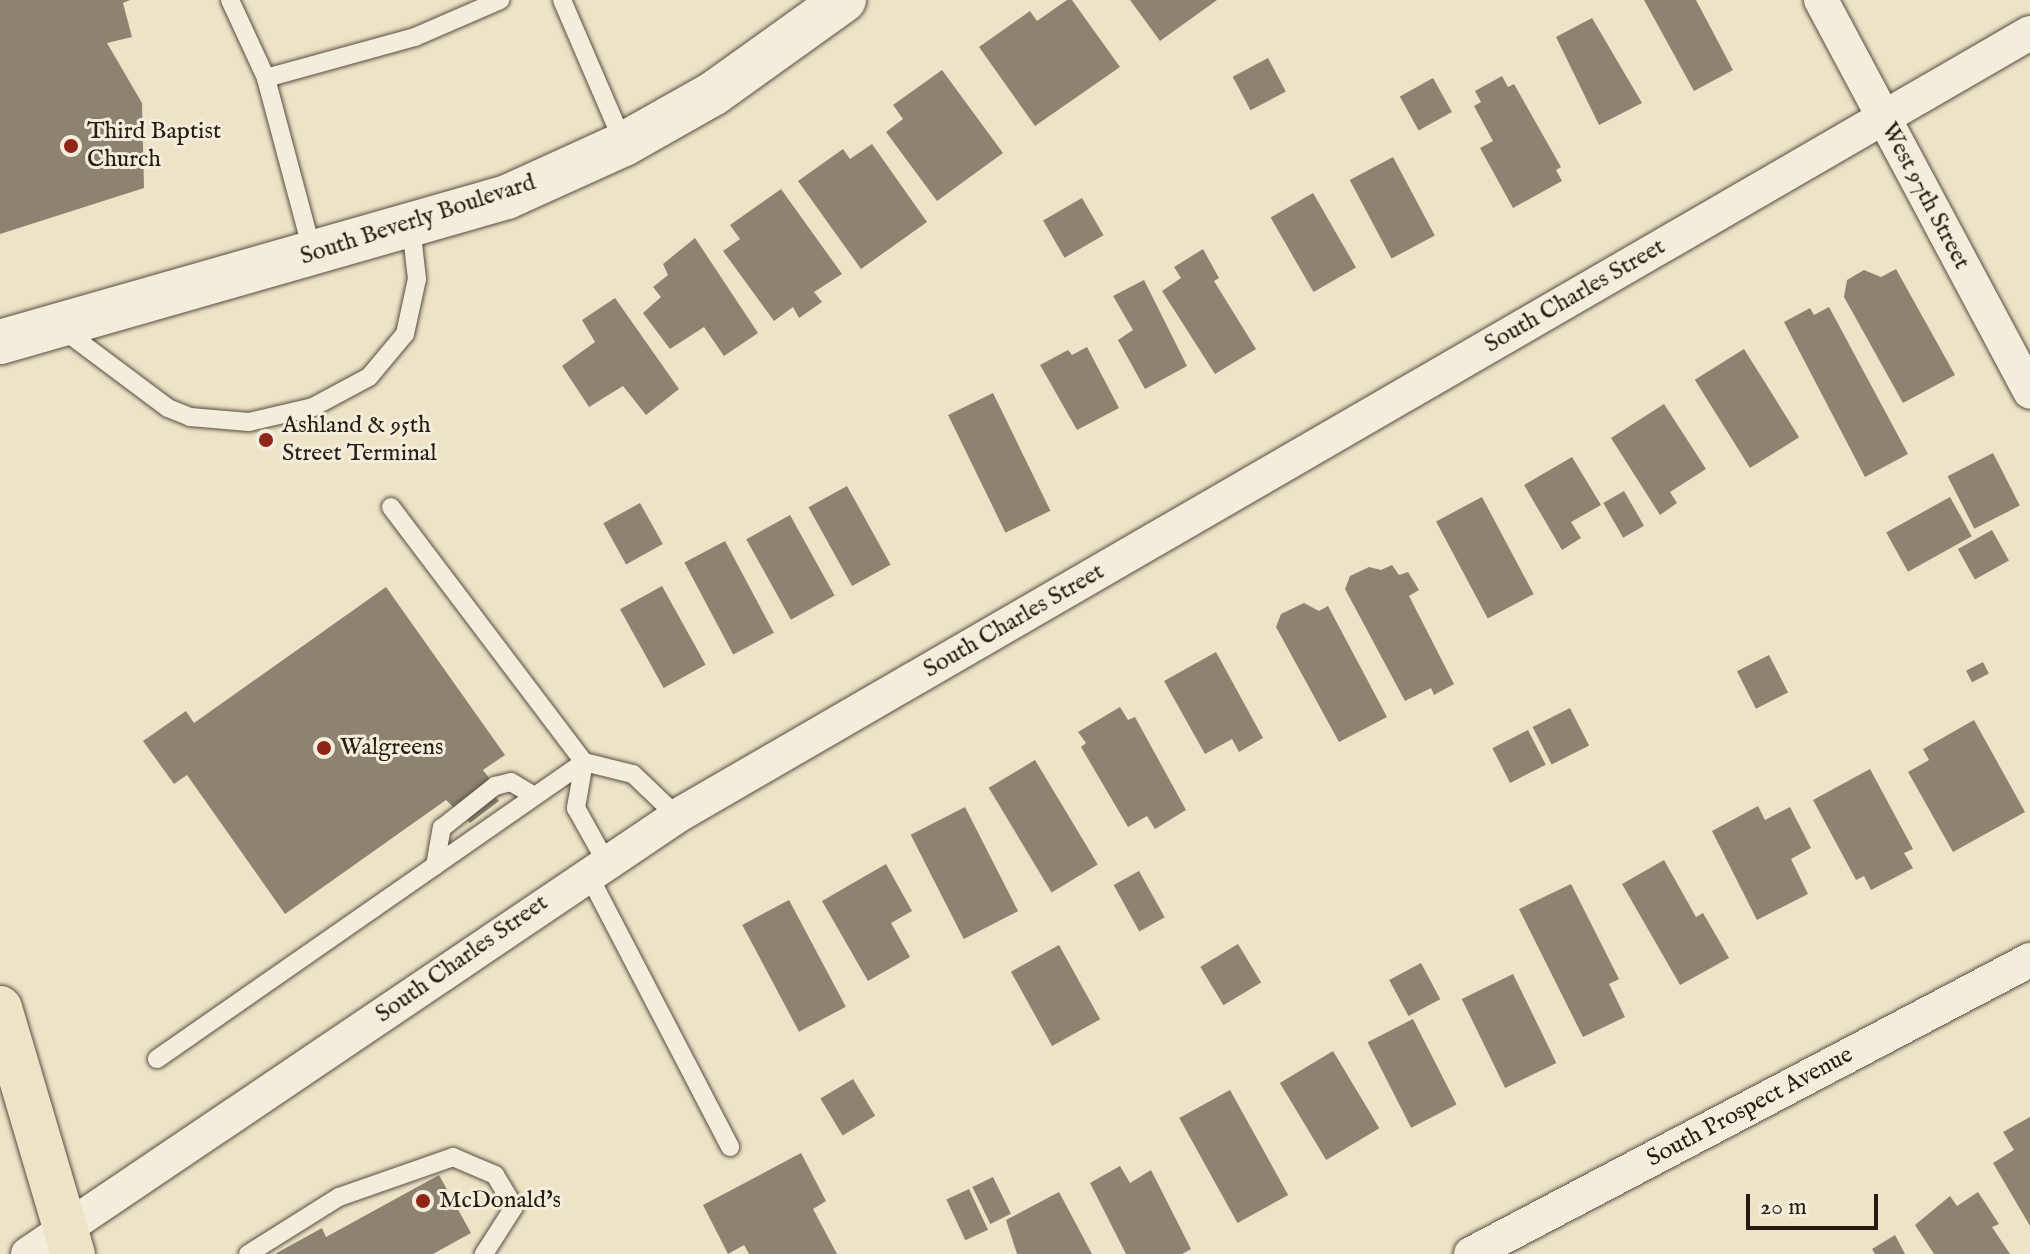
<!DOCTYPE html>
<style>
body{margin:0}
#map{position:relative;width:2030px;height:1254px;overflow:hidden;background:#ede4c7;font-family:"IM FELL English",serif}
div>[style]{position:absolute}
.building>*{inset:0;background:#8e8371;transform-origin:0 0}
.roads{filter:drop-shadow(0 0 2px #594c41) drop-shadow(0 0 2px #594c41)}
.service>*{height:18px;margin:-9px;padding:0 9px;transform-origin:9px;border-radius:9px;background:#f3eddb}
.minor>*{height:34px;margin:-17px;padding:0 17px;transform-origin:17px;border-radius:17px;background:#f3eddb}
.secondary>*{height:44px;margin:-22px;padding:0 22px;transform-origin:22px;border-radius:22px;background:#f3eddb}
.primary>*{height:44px;margin:-22px;padding:0 22px;transform-origin:22px;border-radius:22px;background:#ede4c7}
.dots>*{width:22px;height:22px;translate:-50% -50%;box-sizing:border-box;border:4px solid #f3eddb;border-radius:50%}
span{translate:-50% -50%;white-space:nowrap;text-align:center;line-height:1.15;-webkit-text-stroke:6px #f3eddb;paint-order:stroke}
.poi-label{font-size:24px;color:#281a14}
.left{translate:0 -50%;text-align:left}
.street-label{font-size:24px;color:#281a14}
.scale{position:absolute;left:1746px;top:1194px;width:132px;height:36px;box-sizing:border-box;border:4px solid #281a14;border-top:0;padding-left:10px;font-size:24px;line-height:28px;white-space:nowrap;color:#281a14;-webkit-text-stroke:6px #f3eddb;paint-order:stroke}
</style>
<div id="map">
<div class="building">
<div style="clip-path:polygon(0 0,130px 0,123px 3px,132px 37px,107px 43px,142px 103px,144px 188px,0 234px)"></div>
<div style="clip-path:polygon(1067px 0,1072px 0,1120px 67px,1035px 126px,979px 47px,1030px 11px,1037px 21px)"></div>
<div style="clip-path:polygon(1130px 0,1217px 0,1160px 41px)"></div>
<div style="clip-path:polygon(1644px 0,1696px 0,1733px 70px,1694px 91px)"></div>
<div style="clip-path:polygon(1592px 18px,1642px 103px,1599px 125px,1556px 37px)"></div>
<div style="left:1268px;top:58px;width:38px;height:40px;rotate:62deg"></div>
<div style="clip-path:polygon(942px 70px,1003px 153px,937px 201px,886px 132px,903px 119px,893px 105px)"></div>
<div style="clip-path:polygon(1502px 76px,1508px 87px,1514px 84px,1561px 167px,1556px 170px,1562px 181px,1513px 208px,1480px 148px,1493px 141px,1474px 106px,1481px 102px,1475px 91px)"></div>
<div style="left:1433px;top:78px;width:39px;height:38px;rotate:61deg"></div>
<div style="clip-path:polygon(872px 144px,927px 222px,861px 269px,798px 181px,843px 149px,850px 159px)"></div>
<div style="left:1393px;top:157px;width:89px;height:49px;rotate:62deg"></div>
<div style="clip-path:polygon(781px 189px,842px 274px,814px 292px,822px 302px,799px 318px,793px 307px,774px 321px,723px 251px,740px 239px,730px 225px)"></div>
<div style="left:1313px;top:193px;width:86px;height:49px;rotate:60deg"></div>
<div style="left:1082px;top:198px;width:43px;height:45px;rotate:60deg"></div>
<div style="clip-path:polygon(695px 238px,758px 333px,724px 356px,704px 327px,670px 349px,643px 313px,661px 297px,653px 287px,668px 275px,663px 264px)"></div>
<div style="clip-path:polygon(1203px 249px,1219px 278px,1214px 281px,1256px 349px,1215px 374px,1162px 291px,1181px 278px,1174px 267px)"></div>
<div style="clip-path:polygon(1896px 269px,1955px 375px,1903px 403px,1844px 297px,1847px 280px,1864px 270px,1881px 277px)"></div>
<div style="clip-path:polygon(1144px 280px,1187px 366px,1145px 389px,1118px 340px,1133px 330px,1113px 296px)"></div>
<div style="clip-path:polygon(615px 298px,679px 389px,646px 415px,623px 386px,589px 407px,562px 366px,595px 342px,582px 320px)"></div>
<div style="clip-path:polygon(1829px 307px,1908px 454px,1865px 477px,1784px 322px,1810px 308px,1814px 315px)"></div>
<div style="clip-path:polygon(1087px 347px,1119px 408px,1077px 430px,1040px 365px,1068px 350px,1072px 355px)"></div>
<div style="left:1744px;top:349px;width:104px;height:58px;rotate:58deg"></div>
<div style="left:993px;top:393px;width:131px;height:50px;rotate:64deg"></div>
<div style="clip-path:polygon(1664px 404px,1706px 469px,1670px 492px,1677px 503px,1660px 515px,1611px 438px)"></div>
<div style="left:1993px;top:453px;width:59px;height:51px;rotate:63deg"></div>
<div style="clip-path:polygon(1572px 457px,1601px 505px,1571px 522px,1581px 538px,1562px 550px,1524px 485px)"></div>
<div style="left:847px;top:486px;width:90px;height:44px;rotate:61deg"></div>
<div style="left:1624px;top:491px;width:40px;height:24px;rotate:60deg"></div>
<div style="left:1482px;top:497px;width:110px;height:52px;rotate:62deg"></div>
<div style="left:1950px;top:497px;width:45px;height:73px;rotate:61deg"></div>
<div style="left:640px;top:503px;width:47px;height:42px;rotate:61deg"></div>
<div style="left:790px;top:515px;width:92px;height:50px;rotate:61deg"></div>
<div style="left:1992px;top:530px;width:35px;height:39px;rotate:61deg"></div>
<div style="left:725px;top:541px;width:104px;height:46px;rotate:62deg"></div>
<div style="clip-path:polygon(1392px 565px,1399px 575px,1408px 572px,1419px 590px,1409px 596px,1454px 684px,1434px 695px,1431px 688px,1405px 701px,1345px 589px,1350px 576px,1369px 567px,1381px 570px)"></div>
<div style="left:662px;top:586px;width:90px;height:48px;rotate:61deg"></div>
<div style="clip-path:polygon(386px 587px,505px 755px,483px 770px,499px 791px,494px 795px,499px 801px,470px 823px,446px 800px,285px 914px,187px 775px,174px 784px,143px 741px,186px 711px,194px 723px)"></div>
<div style="clip-path:polygon(1304px 603px,1319px 611px,1328px 606px,1387px 717px,1339px 742px,1276px 627px,1281px 614px)"></div>
<div style="clip-path:polygon(1216px 652px,1263px 738px,1239px 752px,1232px 739px,1205px 754px,1164px 681px)"></div>
<div style="left:1769px;top:655px;width:42px;height:36px;rotate:63deg"></div>
<div style="left:1983px;top:662px;width:13px;height:19px;rotate:63deg"></div>
<div style="clip-path:polygon(1120px 707px,1128px 720px,1135px 717px,1186px 810px,1155px 829px,1147px 816px,1128px 827px,1081px 747px,1086px 743px,1078px 732px)"></div>
<div style="left:1570px;top:708px;width:42px;height:42px;rotate:63deg"></div>
<div style="clip-path:polygon(1974px 720px,2025px 812px,1953px 852px,1908px 772px,1929px 760px,1923px 749px)"></div>
<div style="left:1528px;top:730px;width:39px;height:40px;rotate:63deg"></div>
<div style="left:1035px;top:760px;width:122px;height:54px;rotate:59deg"></div>
<div style="clip-path:polygon(1870px 769px,1913px 849px,1904px 853px,1913px 868px,1871px 890px,1864px 876px,1856px 880px,1813px 800px)"></div>
<div style="clip-path:polygon(1758px 806px,1765px 820px,1790px 807px,1811px 848px,1791px 859px,1808px 894px,1757px 920px,1712px 831px)"></div>
<div style="left:965px;top:807px;width:117px;height:61px;rotate:63deg"></div>
<div style="clip-path:polygon(1664px 860px,1696px 917px,1703px 913px,1729px 958px,1680px 985px,1622px 884px)"></div>
<div style="clip-path:polygon(886px 864px,912px 911px,891px 923px,910px 957px,868px 981px,822px 901px)"></div>
<div style="left:1139px;top:871px;width:53px;height:29px;rotate:61deg"></div>
<div style="clip-path:polygon(1571px 884px,1619px 979px,1609px 984px,1625px 1017px,1583px 1037px,1519px 909px)"></div>
<div style="left:789px;top:900px;width:121px;height:53px;rotate:62deg"></div>
<div style="left:1238px;top:944px;width:45px;height:44px;rotate:59deg"></div>
<div style="left:1059px;top:945px;width:85px;height:55px;rotate:61deg"></div>
<div style="left:1421px;top:963px;width:41px;height:36px;rotate:62deg"></div>
<div style="left:1513px;top:974px;width:99px;height:57px;rotate:64deg"></div>
<div style="left:1413px;top:1019px;width:96px;height:51px;rotate:63deg"></div>
<div style="left:1333px;top:1051px;width:90px;height:62px;rotate:59deg"></div>
<div style="left:853px;top:1079px;width:43px;height:38px;rotate:59deg"></div>
<div style="left:1230px;top:1090px;width:120px;height:58px;rotate:61deg"></div>
<div style="clip-path:polygon(2030px 1117px,2030px 1226px,1993px 1163px,2014px 1150px,2003px 1132px)"></div>
<div style="clip-path:polygon(801px 1153px,826px 1201px,813px 1209px,837px 1254px,749px 1254px,744px 1245px,728px 1254px,703px 1205px)"></div>
<div style="clip-path:polygon(1120px 1166px,1130px 1183px,1151px 1170px,1191px 1249px,1182px 1254px,1126px 1254px,1090px 1183px)"></div>
<div style="clip-path:polygon(439px 1175px,471px 1233px,433px 1254px,275px 1254px,322px 1228px,326px 1237px)"></div>
<div style="left:993px;top:1177px;width:41px;height:23px;rotate:64deg"></div>
<div style="left:969px;top:1189px;width:45px;height:25px;rotate:65deg"></div>
<div style="clip-path:polygon(1059px 1192px,1092px 1254px,1017px 1254px,1006px 1220px)"></div>
<div style="clip-path:polygon(1978px 1192px,1999px 1224px,1992px 1227px,2010px 1254px,1934px 1254px,1915px 1225px,1950px 1196px,1957px 1206px)"></div>
<div style="clip-path:polygon(1895px 1235px,1905px 1254px,1875px 1254px,1872px 1249px)"></div>
</div>
<div class="roads">
<div class="service">
<div style="left:230px;top:0;width:86px;rotate:65.2deg"></div>
<div style="left:562px;top:0;width:157px;rotate:66.7deg"></div>
<div style="left:313px;top:254px;width:182px;rotate:-105deg"></div>
<div style="left:266px;top:78px;width:155px;rotate:-15.4deg"></div>
<div style="left:415px;top:37px;width:93px;rotate:-23.5deg"></div>
<div style="left:61px;top:328px;width:134px;rotate:36.8deg"></div>
<div style="left:168px;top:408px;width:24px;rotate:22deg"></div>
<div style="left:190px;top:417px;width:59px;rotate:4.8deg"></div>
<div style="left:249px;top:422px;width:66px;rotate:-13.2deg"></div>
<div style="left:313px;top:407px;width:64px;rotate:-28.2deg"></div>
<div style="left:369px;top:377px;width:56px;rotate:-50.1deg"></div>
<div style="left:405px;top:334px;width:56px;rotate:-77.7deg"></div>
<div style="left:417px;top:279px;width:53px;rotate:-96.5deg"></div>
<div style="left:391px;top:507px;width:320px;rotate:52.9deg"></div>
<div style="left:584px;top:762px;width:50px;rotate:13.8deg"></div>
<div style="left:633px;top:774px;width:61px;rotate:43.7deg"></div>
<div style="left:584px;top:762px;width:47px;rotate:99.9deg"></div>
<div style="left:576px;top:808px;width:60px;rotate:60.9deg"></div>
<div style="left:435px;top:866px;width:39px;rotate:-80deg"></div>
<div style="left:442px;top:828px;width:68px;rotate:-38.4deg"></div>
<div style="left:495px;top:786px;width:16px;rotate:-14deg"></div>
<div style="left:511px;top:782px;width:27px;rotate:31deg"></div>
<div style="left:587px;top:872px;width:310px;rotate:62.5deg"></div>
<div style="left:157px;top:1059px;width:520px;rotate:-34.82deg"></div>
<div style="left:248px;top:1254px;width:107px;rotate:-32.1deg"></div>
<div style="left:339px;top:1197px;width:121px;rotate:-19.3deg"></div>
<div style="left:453px;top:1157px;width:46px;rotate:23.2deg"></div>
<div style="left:495px;top:1175px;width:37px;rotate:59deg"></div>
<div style="left:514px;top:1207px;width:56px;rotate:122.6deg"></div>
</div>
<div class="minor">
<div style="left:1821px;top:0;width:444px;rotate:61.9deg"></div>
<div style="left:28px;top:1254px;width:783px;rotate:-34.01deg"></div>
<div style="left:677px;top:816px;width:1563px;rotate:-30.06deg"></div>
<div style="left:1471px;top:1254px;width:632px;rotate:-27.74deg"></div>
</div>
<div class="secondary">
<div style="left:0;top:342px;width:527px;rotate:-15.96deg"></div>
<div style="left:507px;top:197px;width:128px;rotate:-24.4deg"></div>
<div style="left:624px;top:144px;width:103px;rotate:-29.5deg"></div>
<div style="left:714px;top:93px;width:160px;rotate:-35.6deg"></div>
</div>
<div class="primary">
<div style="left:0;top:1008px;width:257px;rotate:73.5deg"></div>
</div>
</div>
<div class="dots">
<div style="left:71px;top:146px;background:#8f2418"></div>
<div style="left:266px;top:440px;background:#8f2418"></div>
<div style="left:324px;top:748px;background:#8f2418"></div>
<div style="left:423px;top:1201px;background:#8f2418"></div>
</div>
<div class="poi-label">
<span class="left" style="left:87px;top:146px">Third Baptist<br>Church</span>
<span class="left" style="left:282px;top:440px">Ashland &amp; 95th<br>Street Terminal</span>
<span class="left" style="left:340px;top:748px">Walgreens</span>
<span class="left" style="left:439px;top:1201px">McDonald's</span>
</div>
<div class="street-label">
<span style="left:1925px;top:196px;rotate:62deg">West 97th Street</span>
<span style="left:418px;top:220px;rotate:-18deg">South Beverly Boulevard</span>
<span style="left:1575px;top:296px;rotate:-30deg">South Charles Street</span>
<span style="left:1014px;top:621px;rotate:-30deg">South Charles Street</span>
<span style="left:462px;top:959px;rotate:-35deg">South Charles Street</span>
<span style="left:1750px;top:1107px;rotate:-28deg">South Prospect Avenue</span>
</div>
<div class="scale">20 m</div>
</div>
